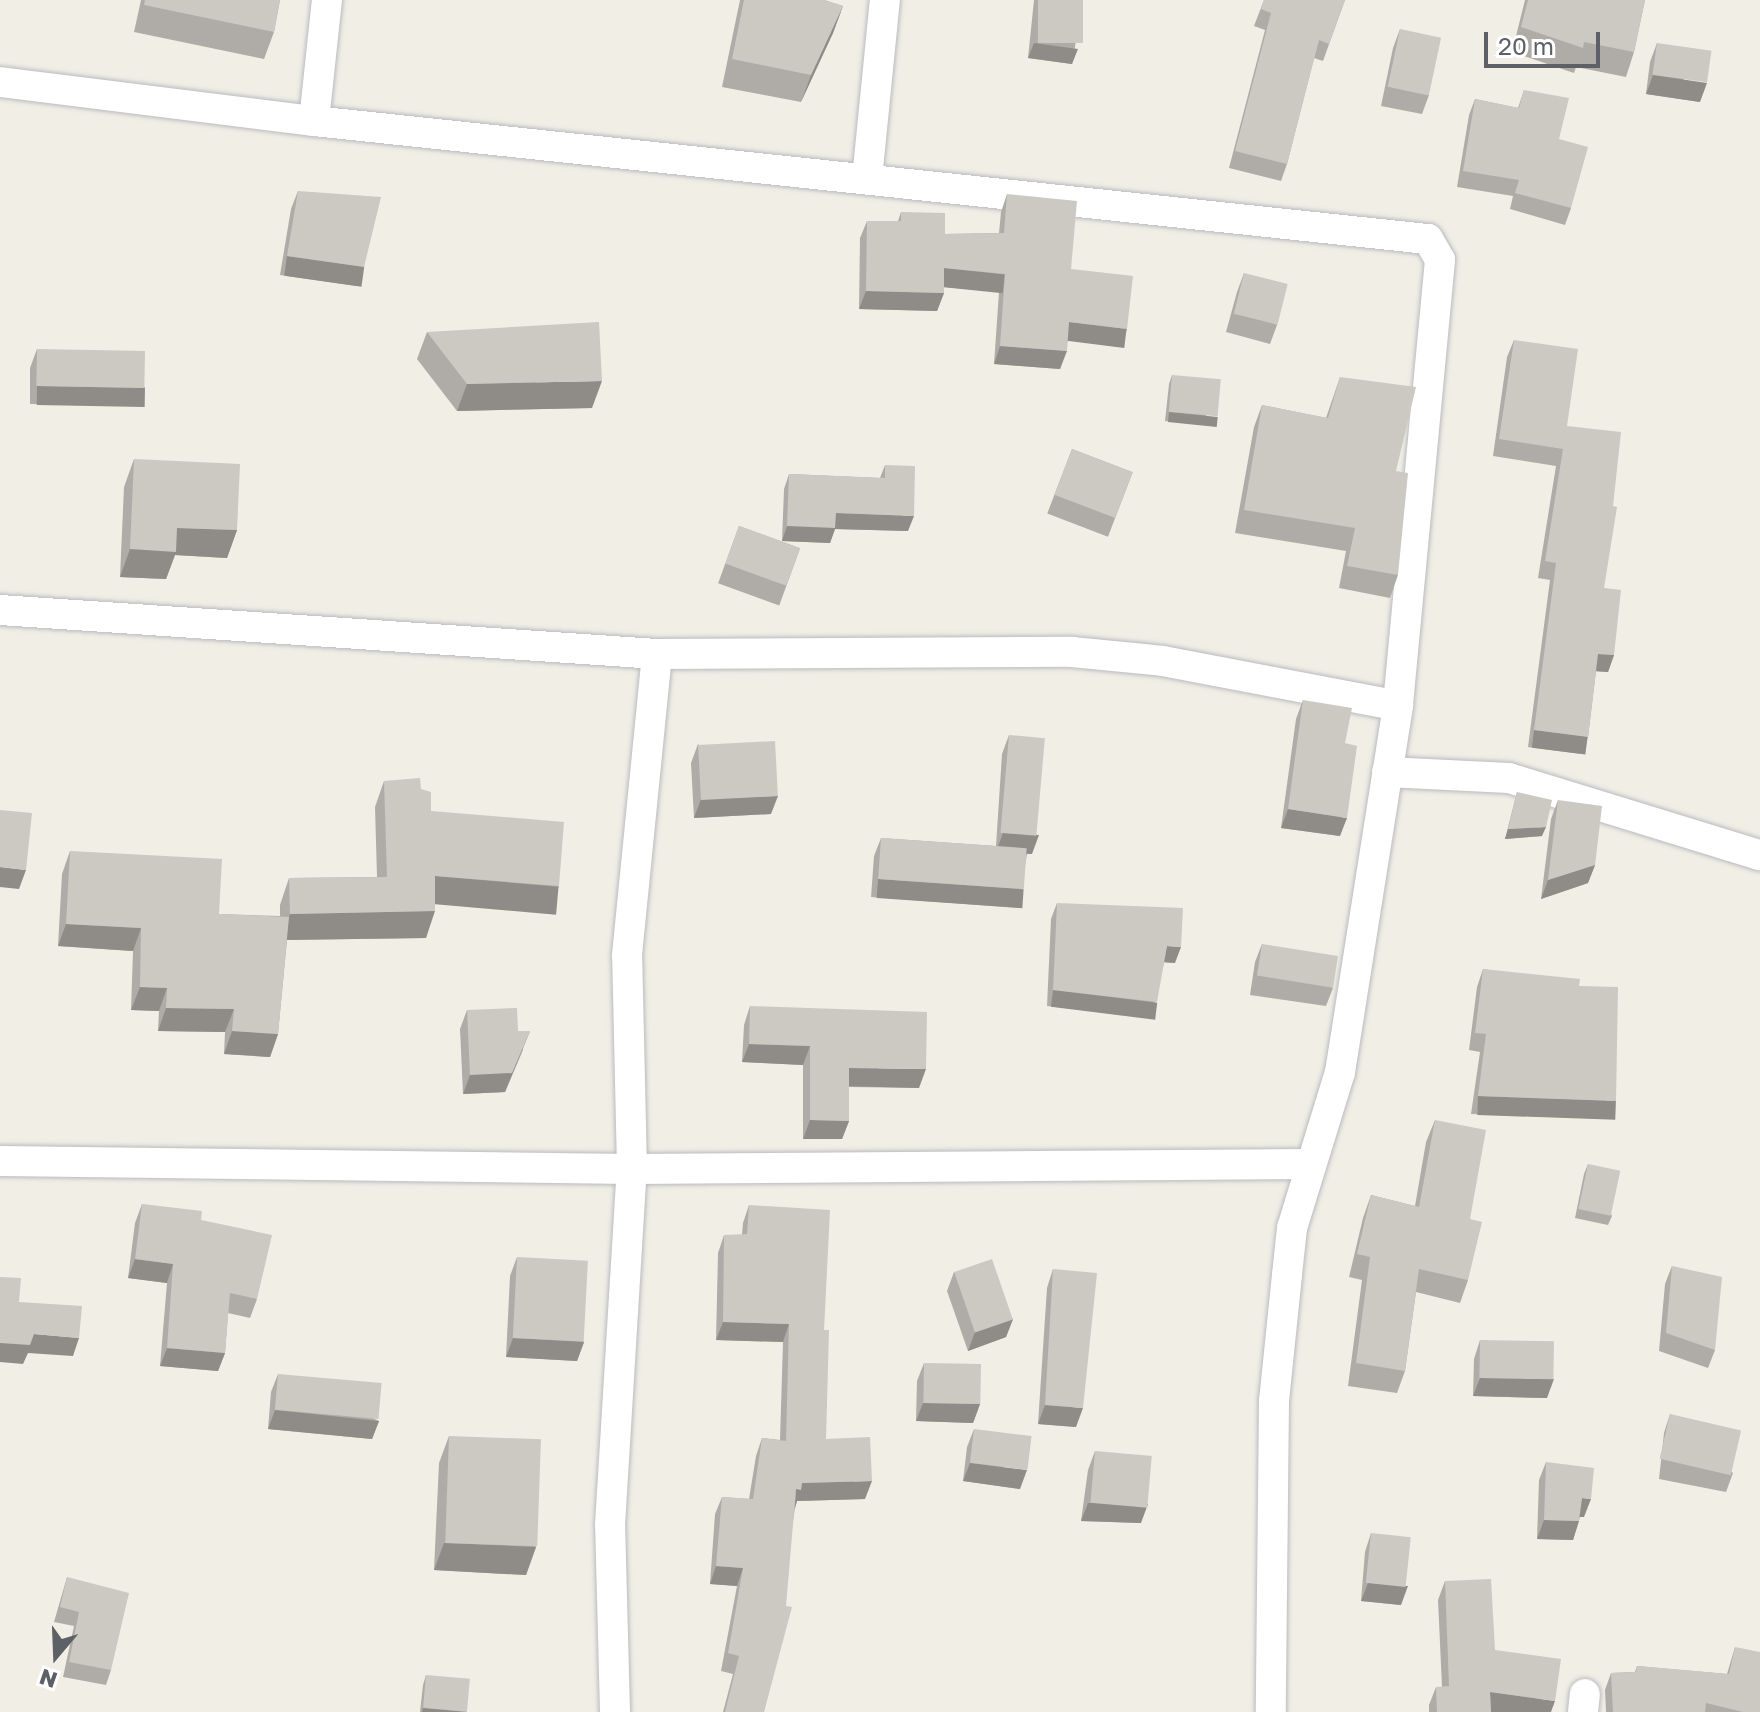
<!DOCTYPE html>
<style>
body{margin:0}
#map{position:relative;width:1760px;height:1712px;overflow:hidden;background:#f1eee5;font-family:"Golos Text",sans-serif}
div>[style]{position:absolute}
.roads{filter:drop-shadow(0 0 2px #b8bbc0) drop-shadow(0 0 2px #b8bbc0)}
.minor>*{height:30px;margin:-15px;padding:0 15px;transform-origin:15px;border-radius:15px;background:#fff}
.wall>*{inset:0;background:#afaca7;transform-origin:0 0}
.shaded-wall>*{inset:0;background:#8f8c88;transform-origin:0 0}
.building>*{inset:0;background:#ccc8c2;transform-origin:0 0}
span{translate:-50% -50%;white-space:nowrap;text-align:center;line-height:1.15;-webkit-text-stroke:7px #fff;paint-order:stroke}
.north{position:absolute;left:16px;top:1616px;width:80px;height:80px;-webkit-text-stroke:6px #fff;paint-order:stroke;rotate:199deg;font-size:22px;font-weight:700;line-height:32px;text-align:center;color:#5d6167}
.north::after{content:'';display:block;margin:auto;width:28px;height:36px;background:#5d6167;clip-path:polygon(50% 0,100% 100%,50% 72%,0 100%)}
.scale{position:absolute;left:1484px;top:32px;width:116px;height:36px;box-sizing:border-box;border:4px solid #5d6167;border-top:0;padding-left:10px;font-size:24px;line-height:28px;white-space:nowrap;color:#5d6167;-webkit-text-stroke:6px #fff;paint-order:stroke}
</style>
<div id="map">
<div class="roads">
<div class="minor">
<div style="left:0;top:82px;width:316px;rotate:7.1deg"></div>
<div style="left:314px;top:121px;width:1120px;rotate:6.05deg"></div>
<div style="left:1428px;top:239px;width:24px;rotate:60deg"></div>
<div style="left:1440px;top:260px;width:448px;rotate:95.4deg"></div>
<div style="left:1398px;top:706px;width:371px;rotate:99deg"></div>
<div style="left:1340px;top:1072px;width:163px;rotate:107.1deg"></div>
<div style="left:1292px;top:1228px;width:47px;rotate:96.1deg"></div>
<div style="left:1287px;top:1275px;width:126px;rotate:95.9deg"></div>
<div style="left:1274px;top:1400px;width:312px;rotate:90.6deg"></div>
<div style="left:314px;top:121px;width:122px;rotate:-83.9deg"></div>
<div style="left:867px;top:179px;width:180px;rotate:-84.3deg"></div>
<div style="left:0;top:610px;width:658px;rotate:3.83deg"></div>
<div style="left:657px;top:654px;width:415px;rotate:-0.3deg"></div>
<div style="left:1072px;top:652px;width:91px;rotate:5.6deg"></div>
<div style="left:1163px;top:661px;width:239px;rotate:10.8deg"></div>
<div style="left:1387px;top:772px;width:122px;rotate:2.8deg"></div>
<div style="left:1509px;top:778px;width:263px;rotate:17.1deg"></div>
<div style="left:0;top:1161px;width:632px;rotate:0.73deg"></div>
<div style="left:632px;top:1169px;width:679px;rotate:-0.42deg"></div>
<div style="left:615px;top:1712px;width:187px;rotate:-91.5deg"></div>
<div style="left:610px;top:1525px;width:357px;rotate:-86.5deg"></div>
<div style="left:632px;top:1169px;width:214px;rotate:-91.3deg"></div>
<div style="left:627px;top:955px;width:302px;rotate:-84.3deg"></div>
<div style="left:1583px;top:1712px;width:18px;rotate:-84deg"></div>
</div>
</div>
<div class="wall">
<div style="clip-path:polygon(141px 0,280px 0,274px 32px,264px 59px,134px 32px)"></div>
<div style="clip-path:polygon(740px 0,824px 0,843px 6px,833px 33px,801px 102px,722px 87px)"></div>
<div style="clip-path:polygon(1034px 0,1083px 0,1072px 64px,1028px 58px)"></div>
<div style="clip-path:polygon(1264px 0,1345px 0,1323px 61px,1314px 58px,1287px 164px,1281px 181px,1229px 168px,1265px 30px,1254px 26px)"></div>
<div style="clip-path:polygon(1525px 0,1645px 0,1634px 52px,1626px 77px,1576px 67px,1574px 73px,1512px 52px)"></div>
<div style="clip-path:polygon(1400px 29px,1429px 95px,1422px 114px,1381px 106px,1393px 48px)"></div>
<div style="clip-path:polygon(1657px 43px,1700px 102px,1646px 94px,1650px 62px)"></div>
<div style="clip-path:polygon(1524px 90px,1559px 139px,1571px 208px,1565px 225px,1510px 209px,1513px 196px,1457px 187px,1469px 115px,1475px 99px,1518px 108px)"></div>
<div style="clip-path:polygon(298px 191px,364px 267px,357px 286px,280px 275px,291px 209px)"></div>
<div style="clip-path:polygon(1007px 194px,1071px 269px,1127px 329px,1121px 347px,1068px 340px,1060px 369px,994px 364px,999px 292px,944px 287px,944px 293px,937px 311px,859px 309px,860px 238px,867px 221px,898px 221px,901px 212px,945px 234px,999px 233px,1001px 212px)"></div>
<div style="clip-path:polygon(1244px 273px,1277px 325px,1270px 344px,1226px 332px,1237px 292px)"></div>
<div style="clip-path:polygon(427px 332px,592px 408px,457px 411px,417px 359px)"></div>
<div style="clip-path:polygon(1514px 340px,1567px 426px,1604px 588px,1614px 655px,1608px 672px,1596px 671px,1588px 737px,1582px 754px,1528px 747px,1550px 580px,1538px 578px,1556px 466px,1493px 456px,1507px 357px)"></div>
<div style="clip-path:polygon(37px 349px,145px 387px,138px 405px,30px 404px,30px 368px)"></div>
<div style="clip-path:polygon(1172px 375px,1215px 426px,1165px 421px,1169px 384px)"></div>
<div style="clip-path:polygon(1340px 377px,1396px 471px,1398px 575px,1390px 598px,1339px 588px,1346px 551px,1235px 533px,1254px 427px,1262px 405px,1326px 418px)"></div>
<div style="left:1072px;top:449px;width:65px;height:69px;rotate:21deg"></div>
<div style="clip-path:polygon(134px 459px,237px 530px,227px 558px,175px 555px,166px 579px,120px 577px,124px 487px)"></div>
<div style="clip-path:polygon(885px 465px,908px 531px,835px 529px,830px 543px,782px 541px,784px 489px,789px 474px,880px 478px)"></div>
<div style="left:739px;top:526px;width:65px;height:61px;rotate:20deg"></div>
<div style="clip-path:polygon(1303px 700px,1345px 743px,1340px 836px,1281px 828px,1296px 719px)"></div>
<div style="clip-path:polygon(1009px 735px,1032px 854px,1027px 854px,1018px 908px,871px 897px,874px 856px,881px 838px,996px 846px,1002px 754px)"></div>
<div style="clip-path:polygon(698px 744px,771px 814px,694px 818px,691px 763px)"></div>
<div style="clip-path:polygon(384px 781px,421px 789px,431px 811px,559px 886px,549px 912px,435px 902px,426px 938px,287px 940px,278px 1034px,270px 1057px,224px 1054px,225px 1032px,158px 1031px,159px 1011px,131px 1010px,133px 951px,58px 946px,62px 874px,70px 851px,219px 914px,280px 916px,280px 905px,289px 878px,377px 877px,375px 807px)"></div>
<div style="clip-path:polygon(1517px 792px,1542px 836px,1505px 839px)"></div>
<div style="clip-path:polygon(1558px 800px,1595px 865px,1588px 883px,1541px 899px,1551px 819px)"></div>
<div style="clip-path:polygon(1057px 903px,1175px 963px,1164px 962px,1151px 1018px,1047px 1006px,1051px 919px)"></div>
<div style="clip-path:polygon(1262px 944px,1333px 988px,1326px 1006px,1250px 995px,1255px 962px)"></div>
<div style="clip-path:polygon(1483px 969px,1579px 986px,1610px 1119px,1471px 1114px,1480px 1052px,1469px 1050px,1477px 987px)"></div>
<div style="clip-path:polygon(750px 1006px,919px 1088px,849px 1087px,849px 1121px,842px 1139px,803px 1139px,803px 1065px,742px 1062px,744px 1025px)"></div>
<div style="clip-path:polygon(467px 1010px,518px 1031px,523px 1050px,505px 1092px,463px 1094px,460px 1029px)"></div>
<div style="clip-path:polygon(1435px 1120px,1470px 1219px,1468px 1280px,1460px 1303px,1416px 1292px,1405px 1371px,1397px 1393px,1348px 1386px,1362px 1280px,1349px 1277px,1363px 1218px,1371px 1195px,1415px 1206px,1426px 1142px)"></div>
<div style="clip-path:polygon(1588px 1164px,1612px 1216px,1608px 1225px,1575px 1218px,1584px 1174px)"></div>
<div style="clip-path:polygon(142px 1204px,201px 1220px,257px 1299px,250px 1318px,228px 1313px,225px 1353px,218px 1371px,160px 1366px,167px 1283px,128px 1278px,135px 1223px)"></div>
<div style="clip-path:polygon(749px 1205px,824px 1330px,826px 1439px,865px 1499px,797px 1501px,795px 1508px,764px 1712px,723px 1712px,733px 1674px,721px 1671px,737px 1586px,710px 1584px,715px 1514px,722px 1497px,749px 1499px,756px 1456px,762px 1438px,780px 1440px,783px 1342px,716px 1340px,718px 1253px,724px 1235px,742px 1235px,743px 1223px)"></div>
<div style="clip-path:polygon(517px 1257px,584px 1342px,577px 1361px,506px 1357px,510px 1276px)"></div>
<div style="clip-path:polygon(1672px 1266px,1715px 1350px,1708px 1368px,1659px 1351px,1665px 1284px)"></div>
<div style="clip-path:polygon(1053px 1269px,1076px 1427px,1038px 1424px,1047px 1288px)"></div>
<div style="clip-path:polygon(954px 1272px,1013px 1319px,1006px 1337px,968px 1351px,947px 1291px)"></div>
<div style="clip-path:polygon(1480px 1340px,1547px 1398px,1473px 1396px,1474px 1359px)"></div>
<div style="clip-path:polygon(924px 1363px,980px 1404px,973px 1423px,916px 1421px,917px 1381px)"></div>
<div style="clip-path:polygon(278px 1374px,379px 1421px,372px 1439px,268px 1429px,271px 1392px)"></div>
<div style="clip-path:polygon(1670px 1414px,1733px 1473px,1726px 1492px,1659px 1479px,1664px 1433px)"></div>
<div style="clip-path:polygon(974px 1429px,1020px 1489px,963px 1481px,967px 1447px)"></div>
<div style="clip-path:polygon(449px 1436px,536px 1547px,526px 1575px,434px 1570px,439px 1463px)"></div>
<div style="clip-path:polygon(1095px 1451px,1141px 1523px,1081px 1521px,1088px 1470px)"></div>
<div style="clip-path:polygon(1546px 1462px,1584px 1517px,1580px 1517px,1573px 1540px,1537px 1539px,1539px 1480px)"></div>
<div style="clip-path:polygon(1371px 1533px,1401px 1605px,1361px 1601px,1365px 1552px)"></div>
<div style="clip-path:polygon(67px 1577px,111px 1670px,106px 1685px,63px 1677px,74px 1626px,54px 1622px)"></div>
<div style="clip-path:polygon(1445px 1581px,1495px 1650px,1551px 1712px,1429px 1712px,1429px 1705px,1436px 1687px,1442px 1687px,1438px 1600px)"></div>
<div style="clip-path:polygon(1735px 1647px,1760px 1712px,1606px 1712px,1605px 1690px,1611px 1673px,1635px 1672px,1637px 1666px,1727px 1674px)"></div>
<div style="clip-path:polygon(426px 1675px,467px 1712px,420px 1712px,423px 1685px)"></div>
</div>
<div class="shaded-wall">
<div style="clip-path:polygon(843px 6px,833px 33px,801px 102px,811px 75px)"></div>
<div style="clip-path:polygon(1034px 43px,1078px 49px,1072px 64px,1028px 58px)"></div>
<div style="clip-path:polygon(1653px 75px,1707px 83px,1700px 102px,1646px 94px)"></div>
<div style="left:287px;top:256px;width:78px;height:20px;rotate:8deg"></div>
<div style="left:944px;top:268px;width:61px;height:19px;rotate:6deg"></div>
<div style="clip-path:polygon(866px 291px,944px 293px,937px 311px,859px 309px)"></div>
<div style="left:1069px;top:322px;width:58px;height:19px;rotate:7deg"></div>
<div style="clip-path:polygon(1000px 346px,1067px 351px,1060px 369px,994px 364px)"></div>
<div style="clip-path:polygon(602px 381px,592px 408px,457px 411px,467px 384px)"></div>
<div style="left:37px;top:386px;width:108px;height:19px;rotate:1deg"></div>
<div style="left:1169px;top:412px;width:49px;height:10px;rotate:6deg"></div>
<div style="clip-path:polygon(836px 513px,914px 516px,908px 531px,835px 529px,830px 543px,782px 541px,787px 526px)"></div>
<div style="clip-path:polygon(177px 528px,237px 530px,227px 558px,175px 555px,166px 579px,120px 577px,130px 549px)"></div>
<div style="clip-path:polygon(1598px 654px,1614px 655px,1608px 672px,1592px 671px)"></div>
<div style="left:1534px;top:730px;width:54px;height:18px;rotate:7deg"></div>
<div style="clip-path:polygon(778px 796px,771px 814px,694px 818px,701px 799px)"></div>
<div style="clip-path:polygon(1288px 809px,1347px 818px,1340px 836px,1281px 828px)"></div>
<div style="clip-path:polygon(1546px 827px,1542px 836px,1505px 839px,1508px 829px)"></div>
<div style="clip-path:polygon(1003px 833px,1039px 835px,1032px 854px,996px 852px)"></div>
<div style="clip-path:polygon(1595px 865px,1588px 883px,1541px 899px,1548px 880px)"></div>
<div style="clip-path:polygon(0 867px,26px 870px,19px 889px,0 887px)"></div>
<div style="left:435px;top:876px;width:124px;height:28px;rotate:5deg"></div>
<div style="left:878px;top:879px;width:146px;height:19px;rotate:4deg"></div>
<div style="clip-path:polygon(435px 911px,426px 938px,281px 940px,290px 914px)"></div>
<div style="clip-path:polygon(66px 924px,141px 928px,133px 951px,58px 946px)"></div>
<div style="clip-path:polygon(1167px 946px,1181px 947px,1175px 963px,1161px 962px)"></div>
<div style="clip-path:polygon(140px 987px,167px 988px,159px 1011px,131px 1010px)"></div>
<div style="left:1053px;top:990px;width:105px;height:17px;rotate:7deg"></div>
<div style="clip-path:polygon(166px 1008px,234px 1009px,225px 1032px,158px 1031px)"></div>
<div style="clip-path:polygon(232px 1031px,278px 1034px,270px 1057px,224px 1054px)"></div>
<div style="clip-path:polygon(530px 1031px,505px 1092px,463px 1094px,470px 1075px)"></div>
<div style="clip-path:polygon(749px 1044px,810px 1046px,803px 1065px,742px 1062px)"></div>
<div style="clip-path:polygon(849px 1068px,926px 1069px,919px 1088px,842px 1086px)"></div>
<div style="left:1478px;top:1096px;width:138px;height:19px;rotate:2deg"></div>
<div style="clip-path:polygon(810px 1120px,849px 1121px,842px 1139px,803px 1139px)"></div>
<div style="clip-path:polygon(135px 1259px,173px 1264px,167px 1283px,128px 1278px)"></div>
<div style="clip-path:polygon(1013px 1319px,1006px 1337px,968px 1351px,975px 1332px)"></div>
<div style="clip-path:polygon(723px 1322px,789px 1324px,783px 1342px,716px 1340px)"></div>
<div style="clip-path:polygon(34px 1334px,79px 1338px,73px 1356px,28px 1353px,23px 1364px,0 1362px,0 1343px)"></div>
<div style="clip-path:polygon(513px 1338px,584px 1342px,577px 1361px,506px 1357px)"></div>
<div style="clip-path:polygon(167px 1348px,225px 1353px,218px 1371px,160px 1366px)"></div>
<div style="clip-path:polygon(1480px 1378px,1554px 1379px,1547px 1398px,1473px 1396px)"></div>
<div style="clip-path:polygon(923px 1403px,980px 1404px,973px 1423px,916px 1421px)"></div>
<div style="clip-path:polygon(1045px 1405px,1083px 1408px,1076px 1427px,1038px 1424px)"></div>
<div style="clip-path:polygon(275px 1410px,379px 1421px,372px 1439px,268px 1429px)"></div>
<div style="clip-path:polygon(970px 1463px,1027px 1470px,1020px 1489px,963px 1481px)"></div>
<div style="clip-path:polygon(872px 1481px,865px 1499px,797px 1501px,795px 1508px,796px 1489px,802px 1483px)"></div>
<div style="clip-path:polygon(1582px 1498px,1591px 1499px,1584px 1517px,1576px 1517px)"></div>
<div style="clip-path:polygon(1088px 1503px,1148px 1504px,1141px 1523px,1081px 1521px)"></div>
<div style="clip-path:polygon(1544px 1520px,1579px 1521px,1573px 1540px,1537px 1539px)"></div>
<div style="clip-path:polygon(444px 1543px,536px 1547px,526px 1575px,434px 1570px)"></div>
<div style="clip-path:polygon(716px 1566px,743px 1568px,737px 1586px,710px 1584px)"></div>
<div style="clip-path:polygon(1368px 1583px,1408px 1586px,1401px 1605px,1361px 1601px)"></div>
<div style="clip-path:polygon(1490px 1692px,1555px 1701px,1551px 1712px,1491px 1712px)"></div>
<div style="clip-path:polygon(423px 1708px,467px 1712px,422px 1712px)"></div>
</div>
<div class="building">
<div style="clip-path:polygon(145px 0,280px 0,274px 32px,144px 5px)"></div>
<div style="clip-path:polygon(744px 0,824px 0,843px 6px,811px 75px,732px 59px)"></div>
<div style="left:1038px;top:0;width:45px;height:43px"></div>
<div style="clip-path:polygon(1264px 0,1345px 0,1329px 44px,1319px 40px,1287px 164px,1235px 151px,1271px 13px,1261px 9px)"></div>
<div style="clip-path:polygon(1528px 0,1645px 0,1634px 52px,1584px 42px,1583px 48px,1521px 27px)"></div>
<div style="left:1400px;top:29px;width:42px;height:59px;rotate:12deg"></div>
<div style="left:1657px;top:43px;width:55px;height:32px;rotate:8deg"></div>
<div style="clip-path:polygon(1524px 90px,1569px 98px,1559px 139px,1588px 147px,1571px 208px,1515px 193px,1519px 180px,1463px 171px,1475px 99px,1519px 108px)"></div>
<div style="clip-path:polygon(298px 191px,381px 197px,364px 267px,287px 256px)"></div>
<div style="clip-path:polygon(1007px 194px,1077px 201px,1071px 269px,1133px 276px,1127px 329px,1069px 322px,1067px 351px,1000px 346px,1005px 274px,944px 268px,944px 293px,866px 291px,867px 221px,901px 221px,901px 212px,945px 213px,945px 234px,1004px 233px)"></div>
<div style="left:1244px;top:273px;width:45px;height:42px;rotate:14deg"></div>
<div style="clip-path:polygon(599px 322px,602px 381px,467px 384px,427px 332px)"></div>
<div style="clip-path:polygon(1514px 340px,1578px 349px,1567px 426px,1621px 432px,1613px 506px,1617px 507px,1604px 588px,1621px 590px,1614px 655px,1598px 654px,1588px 737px,1534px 730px,1556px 563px,1545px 561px,1563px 449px,1499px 439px)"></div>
<div style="left:37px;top:349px;width:108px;height:37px;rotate:1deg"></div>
<div style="left:1172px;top:375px;width:49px;height:37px;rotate:5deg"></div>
<div style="clip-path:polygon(1340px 377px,1416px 387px,1396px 471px,1408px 473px,1398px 575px,1347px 566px,1355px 528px,1244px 510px,1262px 405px,1328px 418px)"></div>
<div style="left:1072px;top:449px;width:65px;height:49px;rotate:21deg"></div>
<div style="clip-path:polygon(134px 459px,240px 464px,237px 530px,177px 528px,176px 552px,130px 549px)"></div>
<div style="clip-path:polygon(885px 465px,915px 466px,914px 516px,836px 513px,835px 528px,787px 526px,789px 474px,885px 478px)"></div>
<div style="left:739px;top:526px;width:65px;height:40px;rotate:20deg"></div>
<div style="clip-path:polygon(1303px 700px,1352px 708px,1345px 743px,1357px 746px,1347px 818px,1288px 809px)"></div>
<div style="left:1009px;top:735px;width:36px;height:98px;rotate:5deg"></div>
<div style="left:775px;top:741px;width:55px;height:77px;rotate:87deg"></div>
<div style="clip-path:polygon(420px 778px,421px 789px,431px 792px,431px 811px,564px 822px,559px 886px,435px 876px,435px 911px,290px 914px,289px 878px,387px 877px,384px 781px)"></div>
<div style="clip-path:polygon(1517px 792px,1552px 800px,1546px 827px,1508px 829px)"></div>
<div style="clip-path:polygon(1558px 800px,1602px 806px,1595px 865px,1548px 880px)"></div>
<div style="clip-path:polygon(0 810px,32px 813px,26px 870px,0 867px)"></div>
<div style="left:881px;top:838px;width:146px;height:41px;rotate:4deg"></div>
<div style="clip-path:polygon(70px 851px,222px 859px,219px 914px,289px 917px,278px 1034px,232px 1031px,234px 1009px,166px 1008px,167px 988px,140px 987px,141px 928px,66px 924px)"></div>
<div style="clip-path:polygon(1057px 903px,1183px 908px,1181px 947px,1167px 946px,1157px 1002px,1053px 990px)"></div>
<div style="left:1262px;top:944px;width:77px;height:32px;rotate:9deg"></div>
<div style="clip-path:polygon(1483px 969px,1580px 979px,1579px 986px,1618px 987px,1616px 1101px,1478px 1096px,1486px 1034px,1475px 1033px)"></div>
<div style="clip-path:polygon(750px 1006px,927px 1012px,926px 1069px,849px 1068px,849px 1121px,810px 1120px,810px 1046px,749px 1044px)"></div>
<div style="clip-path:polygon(517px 1008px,518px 1031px,530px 1031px,512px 1073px,470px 1075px,467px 1010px)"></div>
<div style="clip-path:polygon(1435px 1120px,1486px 1130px,1470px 1219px,1482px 1222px,1468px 1280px,1419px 1269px,1405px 1371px,1356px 1363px,1370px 1257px,1357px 1254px,1371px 1195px,1419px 1207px)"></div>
<div style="left:1588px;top:1164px;width:33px;height:46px;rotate:12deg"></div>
<div style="clip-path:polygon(142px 1204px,202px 1211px,201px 1220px,272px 1235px,257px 1299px,230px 1293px,225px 1353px,167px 1348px,173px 1264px,135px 1259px)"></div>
<div style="clip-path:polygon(749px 1205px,830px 1210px,824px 1330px,829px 1330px,826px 1439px,870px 1437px,872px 1481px,802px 1483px,801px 1490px,796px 1489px,786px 1606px,792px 1607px,764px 1712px,725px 1712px,739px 1656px,728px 1653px,743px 1568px,716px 1566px,722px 1497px,753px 1499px,762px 1438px,786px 1441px,789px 1324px,723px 1322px,724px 1235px,747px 1234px)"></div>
<div style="left:517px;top:1257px;width:71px;height:81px;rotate:3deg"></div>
<div style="left:992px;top:1259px;width:64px;height:40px;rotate:71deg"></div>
<div style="clip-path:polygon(1672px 1266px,1722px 1277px,1715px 1350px,1666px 1333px)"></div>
<div style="clip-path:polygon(1053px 1269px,1097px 1273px,1083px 1408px,1045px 1405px)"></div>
<div style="clip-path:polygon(0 1277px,21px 1278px,19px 1302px,82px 1306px,79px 1338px,34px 1334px,30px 1345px,0 1343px)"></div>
<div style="left:1480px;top:1340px;width:74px;height:38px;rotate:1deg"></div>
<div style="left:924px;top:1363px;width:57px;height:40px;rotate:1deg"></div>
<div style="left:278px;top:1374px;width:104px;height:36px;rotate:5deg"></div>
<div style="left:1670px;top:1414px;width:73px;height:46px;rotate:13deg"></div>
<div style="left:974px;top:1429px;width:58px;height:34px;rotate:7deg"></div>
<div style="left:449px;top:1436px;width:92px;height:107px;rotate:2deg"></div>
<div style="left:1095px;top:1451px;width:57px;height:52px;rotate:5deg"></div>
<div style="clip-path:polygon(1546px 1462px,1594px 1468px,1591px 1499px,1582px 1498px,1579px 1521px,1544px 1520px)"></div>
<div style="left:1371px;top:1533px;width:40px;height:50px;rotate:6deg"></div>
<div style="clip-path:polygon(67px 1577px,129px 1593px,111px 1670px,69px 1662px,79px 1612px,60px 1607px)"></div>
<div style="clip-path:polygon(1491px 1579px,1495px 1650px,1561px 1659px,1555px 1701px,1490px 1692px,1491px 1712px,1437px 1712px,1436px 1687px,1449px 1686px,1445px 1581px)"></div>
<div style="clip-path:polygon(1735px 1647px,1760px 1652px,1760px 1712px,1743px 1712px,1706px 1703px,1705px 1712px,1613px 1712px,1611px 1673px,1636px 1672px,1637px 1666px,1729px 1674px)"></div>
<div style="left:426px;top:1675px;width:44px;height:33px;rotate:5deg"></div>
</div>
<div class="north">N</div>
<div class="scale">20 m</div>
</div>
